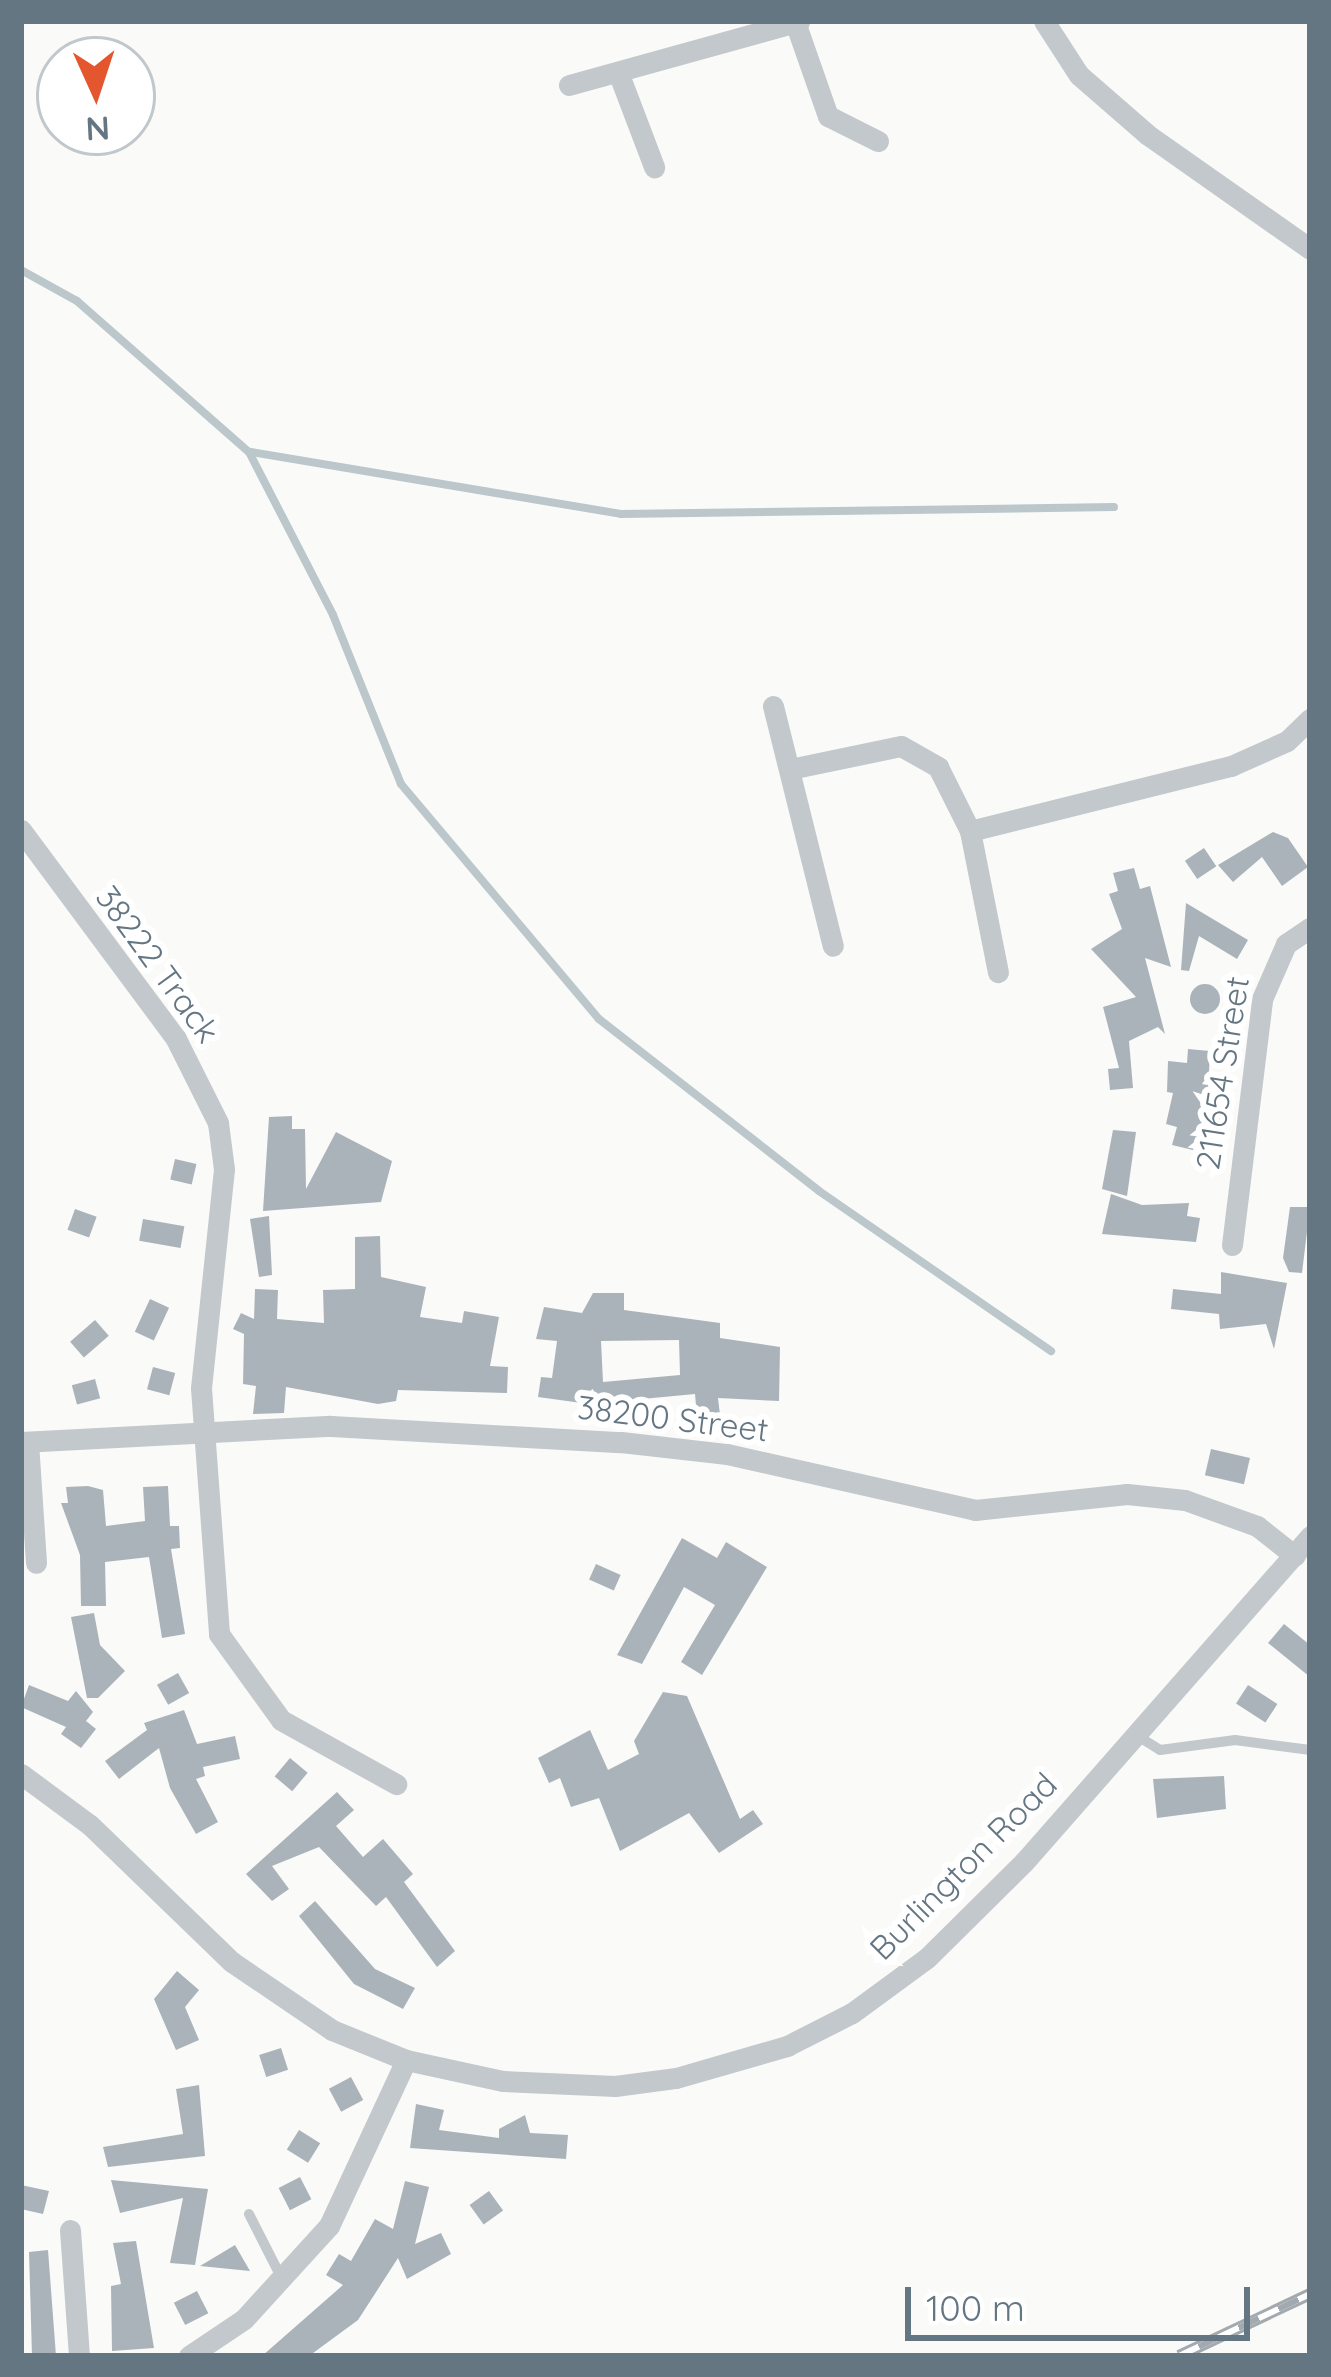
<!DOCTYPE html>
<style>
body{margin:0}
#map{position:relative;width:1331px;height:2377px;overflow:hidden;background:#fafaf8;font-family:Quicksand,sans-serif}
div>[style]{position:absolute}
.stream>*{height:8px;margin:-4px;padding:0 4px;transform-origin:4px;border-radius:4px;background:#bbc7cb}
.building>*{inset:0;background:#aab3b9;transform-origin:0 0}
.round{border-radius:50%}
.service>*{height:10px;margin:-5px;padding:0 5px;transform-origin:5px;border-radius:5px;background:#c3c8cc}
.minor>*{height:21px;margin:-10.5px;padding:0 10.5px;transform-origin:10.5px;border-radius:10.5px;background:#c3c8cc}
.rail>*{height:12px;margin-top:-6px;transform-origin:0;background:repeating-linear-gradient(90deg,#fff 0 22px,#a2aab0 0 44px);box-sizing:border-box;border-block:3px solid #a2aab0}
span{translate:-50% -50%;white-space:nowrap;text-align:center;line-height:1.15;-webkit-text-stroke:12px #fff;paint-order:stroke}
.street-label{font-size:33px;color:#657683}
.frame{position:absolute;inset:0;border:24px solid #657683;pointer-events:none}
.north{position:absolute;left:36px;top:36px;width:120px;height:120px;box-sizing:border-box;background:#fff;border:3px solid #c1c8cd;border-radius:50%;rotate:177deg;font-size:33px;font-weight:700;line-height:48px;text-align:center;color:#657683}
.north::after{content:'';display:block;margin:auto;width:42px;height:54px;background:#e4572e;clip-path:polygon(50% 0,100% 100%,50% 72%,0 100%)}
.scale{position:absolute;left:905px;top:2287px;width:345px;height:54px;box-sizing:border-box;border:6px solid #657683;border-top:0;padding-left:15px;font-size:36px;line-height:42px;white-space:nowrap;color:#657683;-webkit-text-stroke:9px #fff;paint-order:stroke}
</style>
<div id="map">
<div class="stream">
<div style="left:21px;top:270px;width:64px;rotate:29deg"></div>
<div style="left:77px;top:301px;width:229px;rotate:41.3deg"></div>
<div style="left:249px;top:452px;width:183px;rotate:62.7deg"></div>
<div style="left:333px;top:615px;width:182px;rotate:68.1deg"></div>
<div style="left:401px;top:784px;width:307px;rotate:49.9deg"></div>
<div style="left:599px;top:1019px;width:279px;rotate:38deg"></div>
<div style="left:819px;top:1191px;width:282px;rotate:34.6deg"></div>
<div style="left:251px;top:452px;width:375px;rotate:9.5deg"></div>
<div style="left:621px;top:514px;width:493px;rotate:-0.8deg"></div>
</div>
<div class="building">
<div style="clip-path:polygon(1273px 832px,1288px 838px,1308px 867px,1282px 886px,1262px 857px,1233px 882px,1218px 865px)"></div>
<div style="left:1204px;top:848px;width:22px;height:23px;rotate:56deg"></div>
<div style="clip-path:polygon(1134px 868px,1140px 889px,1150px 886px,1171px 967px,1145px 958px,1165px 1034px,1158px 1027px,1129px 1041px,1133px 1088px,1110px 1090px,1108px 1069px,1119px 1068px,1103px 1007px,1136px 997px,1091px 949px,1122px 929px,1109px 894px,1118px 891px,1113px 873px)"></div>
<div style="clip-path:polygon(1186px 903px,1248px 940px,1237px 959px,1199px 936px,1189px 971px,1181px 970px)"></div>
<div class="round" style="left:1190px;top:984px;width:30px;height:30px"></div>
<div style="clip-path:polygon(1188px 1049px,1210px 1051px,1207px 1112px,1225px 1116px,1222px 1140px,1196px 1137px,1193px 1150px,1172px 1145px,1177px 1127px,1166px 1124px,1173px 1093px,1167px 1092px,1168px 1061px,1187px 1063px)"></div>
<div style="clip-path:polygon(292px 1116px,292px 1129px,305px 1129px,306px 1189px,336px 1132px,392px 1161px,381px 1202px,263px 1211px,269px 1117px)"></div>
<div style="clip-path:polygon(1113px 1130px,1136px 1132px,1127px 1196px,1102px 1189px)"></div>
<div style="left:175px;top:1159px;width:22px;height:21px;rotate:13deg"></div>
<div style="clip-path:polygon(1111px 1194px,1142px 1205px,1189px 1203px,1187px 1216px,1200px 1218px,1196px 1242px,1102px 1234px)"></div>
<div style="clip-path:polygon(1290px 1207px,1310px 1207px,1302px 1273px,1289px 1272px,1283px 1258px)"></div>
<div style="left:75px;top:1209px;width:23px;height:22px;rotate:20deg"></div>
<div style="clip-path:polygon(269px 1216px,272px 1275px,259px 1277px,250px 1219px)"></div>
<div style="left:143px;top:1219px;width:42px;height:22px;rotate:10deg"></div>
<div style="clip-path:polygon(380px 1236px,381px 1277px,426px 1287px,420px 1317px,462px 1323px,464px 1311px,499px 1317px,490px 1366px,508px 1367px,507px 1393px,398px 1390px,396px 1401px,378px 1404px,286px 1387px,284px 1413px,253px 1414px,256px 1386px,243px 1384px,244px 1334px,233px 1329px,241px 1313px,254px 1319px,255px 1289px,278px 1290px,277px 1319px,324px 1323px,323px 1290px,355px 1289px,355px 1237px)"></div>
<div style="clip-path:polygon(1221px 1272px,1287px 1283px,1274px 1349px,1266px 1324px,1220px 1329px,1219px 1314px,1171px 1309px,1173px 1289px,1221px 1294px)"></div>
<div style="clip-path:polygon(evenodd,593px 1293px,624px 1293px,624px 1310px,720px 1323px,720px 1338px,780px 1347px,779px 1401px,718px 1398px,720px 1415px,697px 1417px,695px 1394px,589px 1404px,538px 1397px,541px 1377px,552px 1378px,557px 1341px,536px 1339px,544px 1307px,582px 1313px,593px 1293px,679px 1340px,680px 1375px,603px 1382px,601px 1341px,679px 1340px)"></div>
<div style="left:150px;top:1299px;width:21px;height:36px;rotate:25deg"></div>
<div style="left:95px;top:1320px;width:21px;height:33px;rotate:49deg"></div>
<div style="left:153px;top:1367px;width:23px;height:23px;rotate:15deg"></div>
<div style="left:95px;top:1379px;width:20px;height:24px;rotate:75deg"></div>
<div style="left:1211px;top:1449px;width:40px;height:27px;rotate:13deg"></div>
<div style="clip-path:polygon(88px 1486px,103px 1490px,106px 1526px,145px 1521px,143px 1487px,168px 1486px,170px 1526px,179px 1526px,180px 1548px,171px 1549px,185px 1634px,162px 1638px,149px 1557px,105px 1562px,106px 1606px,81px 1606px,80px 1555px,61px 1503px,68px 1503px,66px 1487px)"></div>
<div style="clip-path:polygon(682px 1538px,717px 1558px,726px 1542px,767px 1567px,702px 1675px,681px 1662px,715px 1605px,684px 1587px,642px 1664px,617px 1655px)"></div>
<div style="left:596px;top:1564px;width:27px;height:17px;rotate:24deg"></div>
<div style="clip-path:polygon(94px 1613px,100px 1645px,125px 1671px,98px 1698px,87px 1698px,71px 1617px)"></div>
<div style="clip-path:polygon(1284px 1624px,1310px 1645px,1310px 1677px,1268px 1643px)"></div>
<div style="left:178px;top:1673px;width:23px;height:24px;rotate:61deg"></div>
<div style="clip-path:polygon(29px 1685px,68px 1701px,76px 1691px,93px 1712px,86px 1721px,96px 1729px,81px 1748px,61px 1734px,66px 1727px,21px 1707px)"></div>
<div style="left:1248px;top:1685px;width:35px;height:22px;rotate:33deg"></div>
<div style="clip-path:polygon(663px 1692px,687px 1696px,740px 1819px,753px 1810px,763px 1824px,719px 1853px,689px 1813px,620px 1851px,599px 1798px,571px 1807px,560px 1778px,549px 1783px,538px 1758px,590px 1730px,608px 1770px,639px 1754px,634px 1741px)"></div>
<div style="clip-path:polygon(184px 1710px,197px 1744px,235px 1736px,240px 1759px,203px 1767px,205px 1776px,196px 1779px,218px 1822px,196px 1834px,170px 1788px,159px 1748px,119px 1779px,105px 1761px,147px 1730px,144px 1723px)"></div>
<div style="left:290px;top:1758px;width:23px;height:24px;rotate:40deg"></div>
<div style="clip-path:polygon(1224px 1776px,1226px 1809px,1157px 1818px,1153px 1779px)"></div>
<div style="clip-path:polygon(337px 1792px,354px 1810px,336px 1826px,363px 1857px,383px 1839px,413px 1874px,404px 1882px,455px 1951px,437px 1967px,386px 1897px,376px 1906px,319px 1847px,272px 1866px,289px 1889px,272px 1901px,246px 1874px)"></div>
<div style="clip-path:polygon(315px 1901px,375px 1969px,415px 1988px,403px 2009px,354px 1984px,299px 1916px)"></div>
<div style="clip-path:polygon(177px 1971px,199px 1990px,185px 2007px,199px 2040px,176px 2050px,154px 1999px)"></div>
<div style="left:281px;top:2048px;width:23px;height:23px;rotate:72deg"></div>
<div style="left:351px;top:2077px;width:26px;height:25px;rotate:62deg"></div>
<div style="clip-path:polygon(199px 2085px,205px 2156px,108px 2167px,103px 2147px,183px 2134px,176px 2089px)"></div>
<div style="clip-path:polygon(416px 2104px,444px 2110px,439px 2130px,499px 2138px,499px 2129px,525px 2115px,530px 2133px,568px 2135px,566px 2159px,410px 2148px)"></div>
<div style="left:299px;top:2130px;width:25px;height:23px;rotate:32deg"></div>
<div style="left:300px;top:2177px;width:25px;height:24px;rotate:63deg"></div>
<div style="clip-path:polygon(111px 2180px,208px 2189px,195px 2265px,170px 2263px,183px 2198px,120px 2213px)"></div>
<div style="clip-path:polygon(405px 2181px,429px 2187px,415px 2244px,441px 2233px,451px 2254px,407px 2279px,398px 2258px,358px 2320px,309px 2356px,262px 2356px,343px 2285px,326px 2275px,339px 2254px,351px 2261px,375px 2219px,393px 2229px)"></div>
<div style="clip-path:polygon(21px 2185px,49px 2191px,43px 2214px,21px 2209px)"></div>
<div style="left:489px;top:2191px;width:24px;height:24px;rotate:54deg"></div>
<div style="clip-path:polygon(136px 2241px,154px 2348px,112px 2351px,111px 2286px,121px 2284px,113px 2243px)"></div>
<div style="clip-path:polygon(235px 2245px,250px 2271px,200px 2266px)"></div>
<div style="clip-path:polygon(48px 2250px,56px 2356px,32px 2356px,29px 2252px)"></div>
<div style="left:197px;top:2291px;width:25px;height:26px;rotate:63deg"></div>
</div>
<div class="service">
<div style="left:1136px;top:1735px;width:28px;rotate:32deg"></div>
<div style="left:1160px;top:1750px;width:76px;rotate:-7.6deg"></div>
<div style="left:1235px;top:1740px;width:76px;rotate:7.6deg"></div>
<div style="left:249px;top:2214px;width:73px;rotate:63.1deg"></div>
</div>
<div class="minor">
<div style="left:1044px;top:21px;width:64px;rotate:57.1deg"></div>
<div style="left:1079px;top:75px;width:91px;rotate:41deg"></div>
<div style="left:1148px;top:135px;width:198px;rotate:35.1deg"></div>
<div style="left:795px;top:22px;width:100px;rotate:70.7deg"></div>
<div style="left:828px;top:116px;width:56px;rotate:26.6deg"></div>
<div style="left:618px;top:72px;width:102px;rotate:69.2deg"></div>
<div style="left:569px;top:85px;width:239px;rotate:-15.5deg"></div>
<div style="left:773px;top:706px;width:247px;rotate:76deg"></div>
<div style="left:790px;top:769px;width:113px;rotate:-11.7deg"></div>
<div style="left:901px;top:746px;width:43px;rotate:29.6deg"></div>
<div style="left:938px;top:767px;width:72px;rotate:63.4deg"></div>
<div style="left:970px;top:831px;width:144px;rotate:78.8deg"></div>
<div style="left:21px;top:830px;width:260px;rotate:53.4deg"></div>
<div style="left:176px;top:1039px;width:94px;rotate:63.4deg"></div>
<div style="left:218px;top:1123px;width:46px;rotate:82.6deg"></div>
<div style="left:224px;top:1169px;width:220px;rotate:96deg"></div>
<div style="left:201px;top:1388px;width:247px;rotate:85.8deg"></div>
<div style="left:219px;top:1634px;width:106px;rotate:54.2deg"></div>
<div style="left:281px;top:1720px;width:132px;rotate:29.1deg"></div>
<div style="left:970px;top:831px;width:269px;rotate:-14deg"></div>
<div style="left:1231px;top:766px;width:61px;rotate:-24.1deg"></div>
<div style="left:1287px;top:741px;width:32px;rotate:-44deg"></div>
<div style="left:1232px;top:1245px;width:248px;rotate:-83deg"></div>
<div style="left:1262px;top:999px;width:60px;rotate:-66.4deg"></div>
<div style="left:1286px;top:944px;width:29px;rotate:-34deg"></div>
<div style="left:21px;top:1442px;width:310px;rotate:-3deg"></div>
<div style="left:331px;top:1426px;width:290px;rotate:3.2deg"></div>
<div style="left:621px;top:1442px;width:107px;rotate:6.5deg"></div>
<div style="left:727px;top:1454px;width:254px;rotate:12.7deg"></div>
<div style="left:975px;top:1510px;width:153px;rotate:-6deg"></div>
<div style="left:1127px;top:1494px;width:58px;rotate:5.9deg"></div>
<div style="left:1185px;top:1500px;width:77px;rotate:19.9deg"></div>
<div style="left:1257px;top:1526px;width:48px;rotate:38.3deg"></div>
<div style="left:28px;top:1442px;width:121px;rotate:86.2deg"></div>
<div style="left:21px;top:1774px;width:86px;rotate:36.5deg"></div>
<div style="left:90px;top:1825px;width:197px;rotate:44deg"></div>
<div style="left:232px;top:1962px;width:121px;rotate:34.2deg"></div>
<div style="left:332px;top:2030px;width:80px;rotate:22.1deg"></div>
<div style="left:406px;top:2060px;width:99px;rotate:12.2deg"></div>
<div style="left:503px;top:2081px;width:112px;rotate:2.6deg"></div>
<div style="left:615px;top:2086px;width:62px;rotate:-7.5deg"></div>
<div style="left:676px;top:2078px;width:116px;rotate:-16.1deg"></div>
<div style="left:787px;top:2046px;width:73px;rotate:-26.9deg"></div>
<div style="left:852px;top:2013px;width:93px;rotate:-36.3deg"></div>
<div style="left:927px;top:1958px;width:136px;rotate:-44.7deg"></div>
<div style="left:1024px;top:1862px;width:434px;rotate:-48.7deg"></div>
<div style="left:70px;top:2230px;width:126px;rotate:85.9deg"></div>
<div style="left:189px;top:2356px;width:66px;rotate:-33.9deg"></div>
<div style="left:244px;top:2319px;width:126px;rotate:-47.6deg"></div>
<div style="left:329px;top:2226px;width:183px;rotate:-65.1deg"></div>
</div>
<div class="rail">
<div style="left:1179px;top:2356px;width:145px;rotate:-25.3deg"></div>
</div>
<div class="street-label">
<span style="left:158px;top:964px;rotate:54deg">38222 Track</span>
<span style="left:1222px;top:1073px;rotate:-81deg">211654 Street</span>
<span style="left:673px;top:1418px;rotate:7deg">38200 Street</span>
<span style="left:963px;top:1866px;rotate:-45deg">Burlington Road</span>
</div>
<div class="frame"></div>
<div class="north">N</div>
<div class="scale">100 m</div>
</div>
